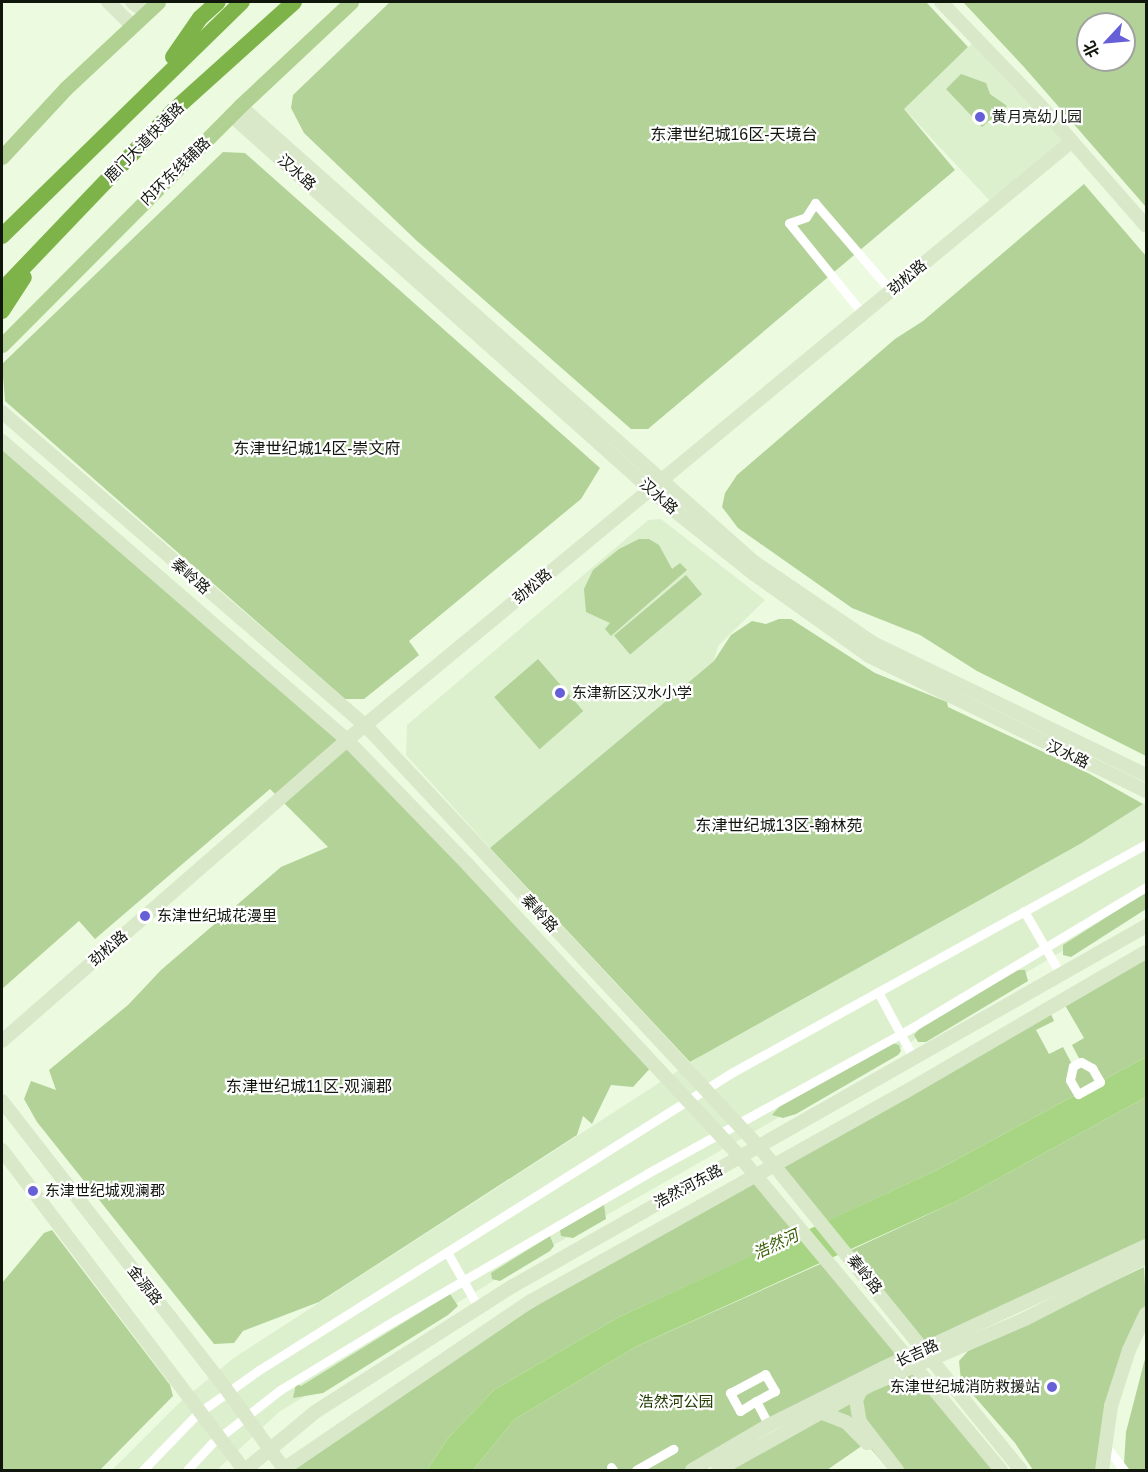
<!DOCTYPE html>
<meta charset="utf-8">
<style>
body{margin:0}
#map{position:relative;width:1148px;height:1472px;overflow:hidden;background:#ecfbe0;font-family:Helvetica,"Noto Sans SC",sans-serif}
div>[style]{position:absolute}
.built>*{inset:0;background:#ddf0ce;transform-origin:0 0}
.green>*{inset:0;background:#b2d298;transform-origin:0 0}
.water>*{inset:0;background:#a8d583}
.street>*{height:9px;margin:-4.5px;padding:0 4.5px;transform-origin:4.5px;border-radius:4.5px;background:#fff}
.secondary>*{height:14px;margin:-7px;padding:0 7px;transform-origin:7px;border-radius:7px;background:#d8e8c8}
.primary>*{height:15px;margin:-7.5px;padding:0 7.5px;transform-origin:7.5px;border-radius:7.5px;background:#b1d192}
.highway>*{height:16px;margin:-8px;padding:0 8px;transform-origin:8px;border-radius:8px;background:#7db349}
.dots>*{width:16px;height:16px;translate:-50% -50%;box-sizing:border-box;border:3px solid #fff;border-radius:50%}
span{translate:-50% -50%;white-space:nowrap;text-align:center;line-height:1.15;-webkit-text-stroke:4.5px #fff;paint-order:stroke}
.poi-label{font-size:15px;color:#11160d}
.left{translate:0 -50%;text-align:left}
.right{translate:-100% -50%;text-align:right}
.street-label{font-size:15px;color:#11160d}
.park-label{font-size:15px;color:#203b00}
.neighbourhood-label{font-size:16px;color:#11160d}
.water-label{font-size:16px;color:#3b6108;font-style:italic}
.frame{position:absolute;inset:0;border:3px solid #11160d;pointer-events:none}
.north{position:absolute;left:1076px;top:12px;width:60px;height:60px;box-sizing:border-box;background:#fff;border:2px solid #a0a29e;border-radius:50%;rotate:244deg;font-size:16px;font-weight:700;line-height:24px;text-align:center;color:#11160d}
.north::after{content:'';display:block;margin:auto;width:21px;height:27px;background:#675fd8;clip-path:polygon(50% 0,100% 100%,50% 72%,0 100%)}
</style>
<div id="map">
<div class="built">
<div style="left:977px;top:39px;width:139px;height:101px;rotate:47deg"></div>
<div style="clip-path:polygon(661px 519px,765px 600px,718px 646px,714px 661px,490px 848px,406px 755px,407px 725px,634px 532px,648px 520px)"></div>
<div style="clip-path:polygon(1143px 804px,1146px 804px,1146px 901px,882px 1059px,531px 1258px,279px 1412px,217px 1470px,112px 1470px,179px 1403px,235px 1357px,707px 1052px,1080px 844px)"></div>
</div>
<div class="green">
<div style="clip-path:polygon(390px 2px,926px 2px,968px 47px,904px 109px,955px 170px,648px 429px,631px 429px,417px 241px,304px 133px,291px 108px,293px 95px)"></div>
<div style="clip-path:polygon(evenodd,963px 2px,1146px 2px,1146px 207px,1024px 67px,963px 2px,1088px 24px,1124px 24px,1124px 60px,1088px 60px,1088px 24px)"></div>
<div style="clip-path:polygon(961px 74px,986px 83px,990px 94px,1007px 106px,982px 127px,946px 89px)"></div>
<div style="clip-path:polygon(223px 152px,245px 153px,600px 468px,581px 499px,409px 641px,419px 655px,364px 699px,345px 699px,5px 401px,2px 364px)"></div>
<div style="clip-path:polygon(1084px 184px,1146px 256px,1146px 756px,977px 671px,920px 635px,852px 608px,738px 528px,722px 507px,725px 493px,737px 475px,895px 339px,923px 321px)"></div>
<div style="clip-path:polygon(2px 441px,347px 740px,654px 1064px,633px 1087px,611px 1085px,592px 1124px,583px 1116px,577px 1135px,319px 1302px,243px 1331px,234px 1343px,214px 1344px,37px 1122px,24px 1099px,31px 1081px,56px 1090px,49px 1070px,128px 1005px,161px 970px,281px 867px,328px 847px,270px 789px,95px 939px,79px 921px,2px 989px)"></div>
<div style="clip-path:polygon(639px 539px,649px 539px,659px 545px,672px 569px,680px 563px,687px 570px,611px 636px,605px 629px,610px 623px,586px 612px,584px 589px,593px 570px,619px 549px)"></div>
<div style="left:686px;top:575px;width:25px;height:94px;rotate:50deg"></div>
<div style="clip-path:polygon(779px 619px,791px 619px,875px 673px,947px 702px,948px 707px,1088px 773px,1143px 804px,1080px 844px,690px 1062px,490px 848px,714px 661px,731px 635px,752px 621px,766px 624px)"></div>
<div style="left:538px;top:659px;width:69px;height:58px;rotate:49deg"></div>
<div style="clip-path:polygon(1146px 892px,1146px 909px,1071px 957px,1063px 955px,1063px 945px)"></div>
<div style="clip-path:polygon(1146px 952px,1146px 1057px,937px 1170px,823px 1223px,774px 1164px,1048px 1007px,1054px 1021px,1036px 1030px,1049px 1054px,1063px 1047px,1073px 1066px,1081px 1062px,1072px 1045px,1084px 1038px,1062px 1000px)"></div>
<div style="clip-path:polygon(1018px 970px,1025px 970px,1028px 981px,926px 1042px,918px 1042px,914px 1035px,923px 1025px)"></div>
<div style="clip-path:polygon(893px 1043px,899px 1045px,901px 1051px,898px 1055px,796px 1114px,783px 1118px,772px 1115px,780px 1106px)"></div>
<div style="clip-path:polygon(1146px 1097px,1146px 1246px,925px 1349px,847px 1252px,957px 1201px)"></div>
<div style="clip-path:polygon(755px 1175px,802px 1233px,619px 1317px,494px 1390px,448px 1438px,427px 1470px,285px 1470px,402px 1386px)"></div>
<div style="clip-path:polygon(604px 1205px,606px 1219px,573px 1238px,561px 1236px,560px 1230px)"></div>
<div style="clip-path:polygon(52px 1230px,170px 1385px,173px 1396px,100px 1470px,2px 1470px,2px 1283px,44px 1233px)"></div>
<div style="clip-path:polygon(550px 1236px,554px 1246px,550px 1251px,500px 1281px,492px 1279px,491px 1273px)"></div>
<div style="clip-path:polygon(827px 1261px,1001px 1470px,889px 1470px,866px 1443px,827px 1470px,735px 1470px,730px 1463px,825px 1414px,845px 1421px,826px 1397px,692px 1470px,473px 1470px,515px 1419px,637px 1346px)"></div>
<div style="clip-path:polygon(1144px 1267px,1146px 1304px,1136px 1324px,1099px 1470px,1033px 1470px,1015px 1443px,961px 1381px,959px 1361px,968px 1351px)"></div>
<div style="clip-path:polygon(450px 1294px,458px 1306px,448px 1315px,323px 1393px,293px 1398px,296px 1384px,301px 1386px)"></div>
<div style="clip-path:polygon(1146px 1355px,1146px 1470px,1130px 1470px,1124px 1464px,1126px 1432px)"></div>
</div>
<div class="water">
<div style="clip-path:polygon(1146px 1057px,1146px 1097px,957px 1201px,637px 1346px,515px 1419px,473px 1470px,427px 1470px,448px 1438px,494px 1390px,619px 1317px,937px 1170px)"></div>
</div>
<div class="street">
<div style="left:863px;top:314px;width:117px;rotate:-129.1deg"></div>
<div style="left:789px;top:223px;width:18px;rotate:-19deg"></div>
<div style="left:806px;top:217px;width:17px;rotate:-57deg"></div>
<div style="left:815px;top:203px;width:116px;rotate:49.2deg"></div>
<div style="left:1024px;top:911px;width:74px;rotate:60deg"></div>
<div style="left:878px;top:992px;width:76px;rotate:61.8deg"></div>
<div style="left:1081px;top:1062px;width:13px;rotate:29deg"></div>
<div style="left:1092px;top:1068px;width:16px;rotate:60deg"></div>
<div style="left:1100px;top:1082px;width:25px;rotate:151deg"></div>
<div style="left:1078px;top:1094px;width:16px;rotate:-120deg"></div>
<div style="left:1070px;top:1080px;width:14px;rotate:-78deg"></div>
<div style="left:1073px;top:1066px;width:9px;rotate:-27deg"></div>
<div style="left:447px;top:1252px;width:63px;rotate:60.6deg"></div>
<div style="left:756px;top:1401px;width:19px;rotate:148deg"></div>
<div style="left:740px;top:1411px;width:21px;rotate:-119deg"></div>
<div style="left:730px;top:1393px;width:40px;rotate:-28deg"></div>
<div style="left:765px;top:1374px;width:20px;rotate:60deg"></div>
<div style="left:775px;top:1391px;width:21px;rotate:152deg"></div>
<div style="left:756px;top:1401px;width:27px;rotate:62deg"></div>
<div style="left:1105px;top:1445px;width:31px;rotate:53deg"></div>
<div style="left:611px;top:1467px;width:4px;rotate:56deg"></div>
<div style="left:143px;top:1470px;width:78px;rotate:-46deg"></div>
<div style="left:197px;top:1414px;width:76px;rotate:-35.4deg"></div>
<div style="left:259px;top:1370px;width:560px;rotate:-32.16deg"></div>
<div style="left:733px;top:1072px;width:472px;rotate:-28.9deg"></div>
<div style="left:187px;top:1470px;width:35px;rotate:-47deg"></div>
<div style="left:211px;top:1444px;width:88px;rotate:-38deg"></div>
<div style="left:280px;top:1390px;width:125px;rotate:-31.3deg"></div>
<div style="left:387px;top:1325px;width:302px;rotate:-30.2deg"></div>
<div style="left:648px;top:1173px;width:297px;rotate:-28.8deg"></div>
<div style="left:908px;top:1030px;width:278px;rotate:-31deg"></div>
<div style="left:636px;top:1470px;width:43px;rotate:-29.6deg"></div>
</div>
<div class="secondary">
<div style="left:108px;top:2px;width:33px;rotate:44deg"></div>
<div style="left:132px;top:2px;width:16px;rotate:38deg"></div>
<div style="left:941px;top:2px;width:144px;rotate:46.1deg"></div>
<div style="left:1041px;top:106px;width:159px;rotate:48.8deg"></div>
<div style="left:240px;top:106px;width:687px;rotate:41.58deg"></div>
<div style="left:754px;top:562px;width:144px;rotate:34.2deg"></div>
<div style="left:873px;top:643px;width:303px;rotate:25.8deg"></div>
<div style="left:231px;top:115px;width:596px;rotate:41.74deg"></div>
<div style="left:676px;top:512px;width:100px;rotate:38.5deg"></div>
<div style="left:754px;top:574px;width:141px;rotate:35.5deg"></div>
<div style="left:869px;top:656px;width:308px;rotate:26deg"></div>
<div style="left:2px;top:412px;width:479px;rotate:40.8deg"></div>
<div style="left:365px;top:725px;width:579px;rotate:46.96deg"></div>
<div style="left:760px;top:1148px;width:414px;rotate:51deg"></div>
<div style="left:2px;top:441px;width:457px;rotate:40.9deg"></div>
<div style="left:347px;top:740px;width:174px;rotate:45.9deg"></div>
<div style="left:468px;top:865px;width:400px;rotate:47deg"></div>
<div style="left:741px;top:1158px;width:406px;rotate:50.2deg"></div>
<div style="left:2px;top:1041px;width:458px;rotate:-41.1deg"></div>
<div style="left:347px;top:740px;width:940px;rotate:-39.56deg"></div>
<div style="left:2px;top:1101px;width:356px;rotate:52.1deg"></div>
<div style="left:221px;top:1382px;width:109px;rotate:54deg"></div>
<div style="left:2px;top:1150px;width:401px;rotate:52.9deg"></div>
<div style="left:860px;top:1392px;width:9px;rotate:117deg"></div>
<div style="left:856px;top:1400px;width:22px;rotate:80deg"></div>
<div style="left:860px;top:1422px;width:61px;rotate:52.4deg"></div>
<div style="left:825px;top:1414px;width:22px;rotate:21deg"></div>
<div style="left:846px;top:1422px;width:30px;rotate:45deg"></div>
<div style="left:245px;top:1470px;width:91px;rotate:-39.6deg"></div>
<div style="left:315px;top:1412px;width:235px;rotate:-32.5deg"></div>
<div style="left:513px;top:1286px;width:728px;rotate:-29.63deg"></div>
<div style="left:282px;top:1470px;width:301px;rotate:-34.2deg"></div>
<div style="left:531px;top:1301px;width:428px;rotate:-29.2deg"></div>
<div style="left:905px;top:1092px;width:279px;rotate:-30.2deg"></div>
<div style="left:692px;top:1470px;width:89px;rotate:-30.3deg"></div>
<div style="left:769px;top:1425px;width:127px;rotate:-26.6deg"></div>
<div style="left:883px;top:1368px;width:290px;rotate:-24.9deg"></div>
<div style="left:718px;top:1470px;width:172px;rotate:-29.2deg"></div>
<div style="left:868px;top:1386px;width:171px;rotate:-23.1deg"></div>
<div style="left:1025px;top:1319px;width:136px;rotate:-27.1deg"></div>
<div style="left:1102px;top:1470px;width:65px;rotate:-82deg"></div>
<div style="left:1111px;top:1406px;width:59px;rotate:-72.2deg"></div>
<div style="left:1129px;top:1350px;width:40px;rotate:-65deg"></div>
</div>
<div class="primary">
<div style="left:2px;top:157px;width:94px;rotate:-47.2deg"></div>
<div style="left:66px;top:88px;width:126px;rotate:-43.1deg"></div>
<div style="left:2px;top:345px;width:337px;rotate:-45.1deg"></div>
<div style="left:240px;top:106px;width:152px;rotate:-43.1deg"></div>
</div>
<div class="highway">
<div style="left:173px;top:57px;width:47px;rotate:-55.3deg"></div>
<div style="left:200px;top:18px;width:24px;rotate:-42deg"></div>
<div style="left:2px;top:236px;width:335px;rotate:-44.3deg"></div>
<div style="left:2px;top:290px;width:248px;rotate:-46.3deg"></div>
<div style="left:173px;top:111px;width:163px;rotate:-42deg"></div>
<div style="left:2px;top:311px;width:40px;rotate:-57.1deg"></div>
</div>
<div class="dots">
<div style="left:980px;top:117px;background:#675fd8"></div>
<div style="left:560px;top:693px;background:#675fd8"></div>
<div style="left:145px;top:916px;background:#675fd8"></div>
<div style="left:33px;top:1191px;background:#675fd8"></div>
<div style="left:1052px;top:1387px;background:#675fd8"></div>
</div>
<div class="poi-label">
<span class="left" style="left:992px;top:117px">黄月亮幼儿园</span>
<span class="left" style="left:572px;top:693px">东津新区汉水小学</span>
<span class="left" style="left:157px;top:916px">东津世纪城花漫里</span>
<span class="left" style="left:45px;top:1191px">东津世纪城观澜郡</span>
<span class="right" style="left:1040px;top:1387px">东津世纪城消防救援站</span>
</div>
<div class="street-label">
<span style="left:144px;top:142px;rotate:-45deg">鹿门大道快速路</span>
<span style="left:175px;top:171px;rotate:-44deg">内环东线辅路</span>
<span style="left:297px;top:172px;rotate:42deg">汉水路</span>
<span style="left:907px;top:277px;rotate:-40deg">劲松路</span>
<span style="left:659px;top:496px;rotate:42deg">汉水路</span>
<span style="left:191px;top:576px;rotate:41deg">秦岭路</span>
<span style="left:532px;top:586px;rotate:-40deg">劲松路</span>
<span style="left:1068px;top:754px;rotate:25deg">汉水路</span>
<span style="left:540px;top:913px;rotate:47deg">秦岭路</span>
<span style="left:108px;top:948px;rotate:-41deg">劲松路</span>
<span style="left:688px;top:1186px;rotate:-28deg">浩然河东路</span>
<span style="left:865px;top:1274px;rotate:51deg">秦岭路</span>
<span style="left:145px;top:1285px;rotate:52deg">金源路</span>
<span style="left:917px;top:1353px;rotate:-24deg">长吉路</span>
</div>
<div class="park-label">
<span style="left:676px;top:1402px">浩然河公园</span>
</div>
<div class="neighbourhood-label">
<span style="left:734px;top:135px">东津世纪城16区-天境台</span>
<span style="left:317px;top:449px">东津世纪城14区-崇文府</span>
<span style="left:779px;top:826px">东津世纪城13区-翰林苑</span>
<span style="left:309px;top:1087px">东津世纪城11区-观澜郡</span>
</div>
<div class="water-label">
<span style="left:776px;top:1245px;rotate:-25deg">浩然河</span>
</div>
<div class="frame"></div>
<div class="north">北</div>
</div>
